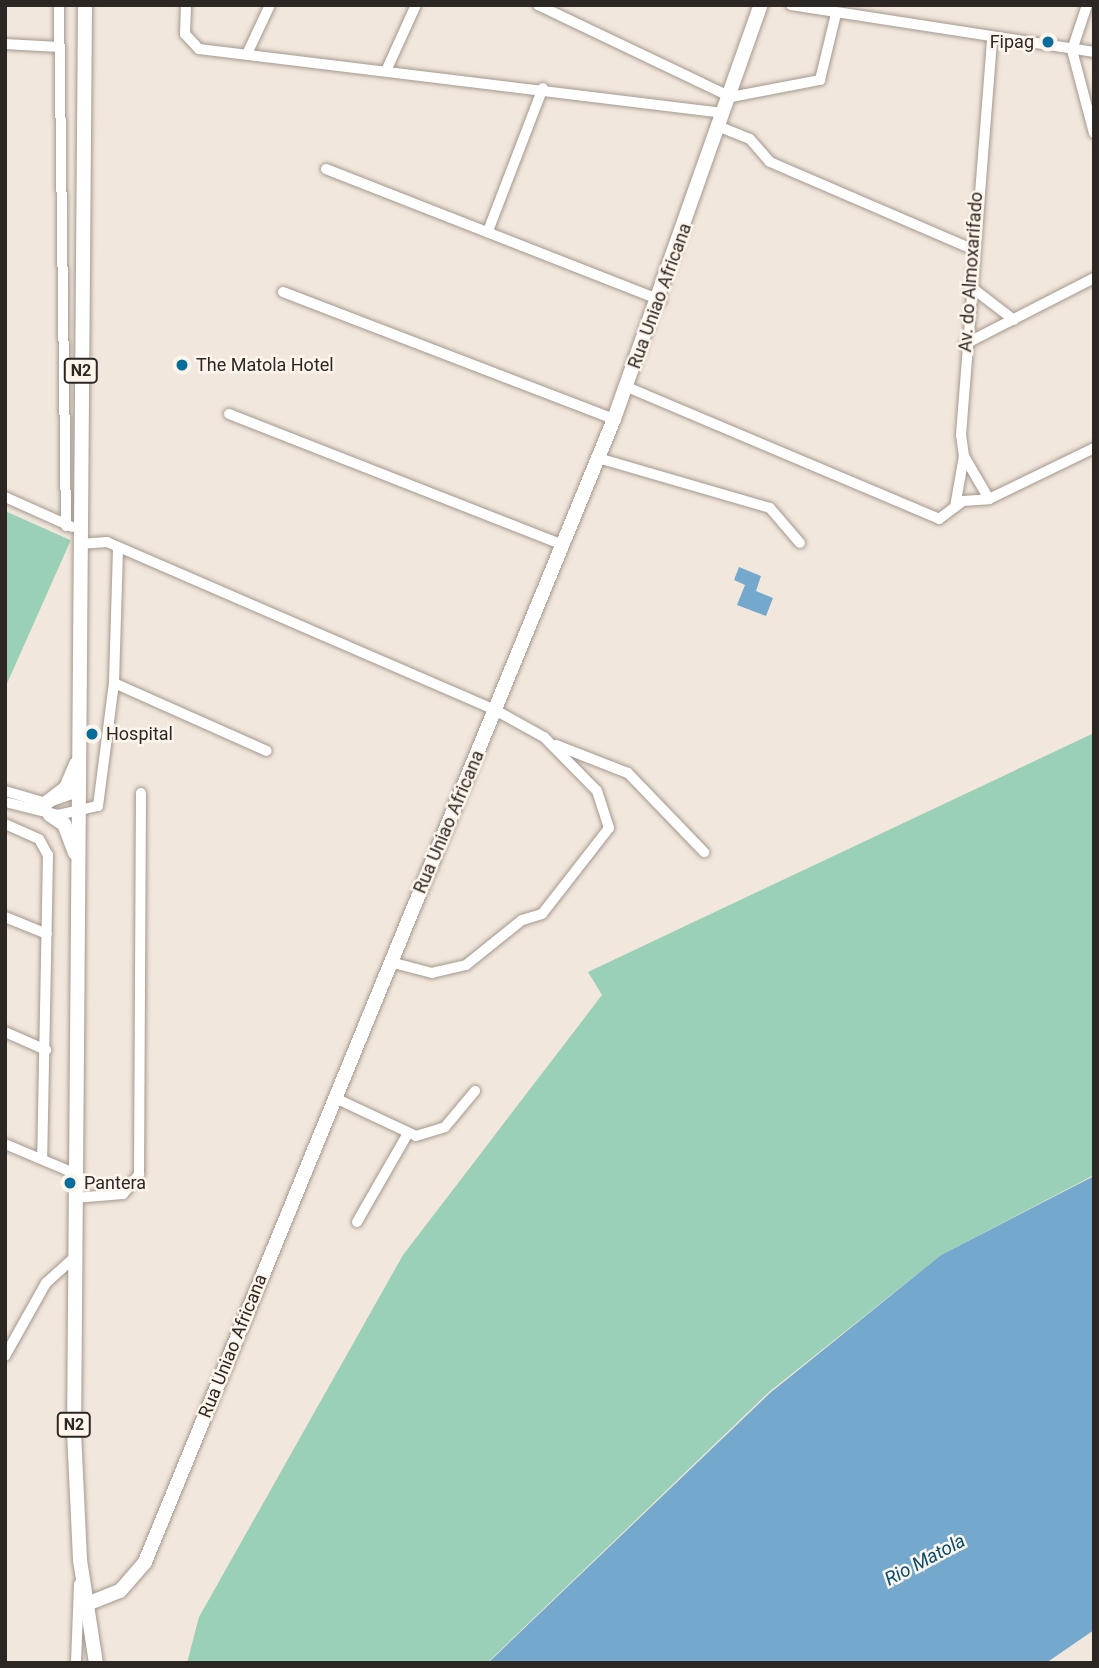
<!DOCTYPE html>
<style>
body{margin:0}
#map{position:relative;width:1099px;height:1668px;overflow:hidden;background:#f2e7dc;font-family:Roboto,sans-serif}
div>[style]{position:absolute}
.green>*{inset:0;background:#99d0b7;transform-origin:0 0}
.water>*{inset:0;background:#74a9cd}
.roads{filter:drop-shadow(0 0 2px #a3988e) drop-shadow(0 0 2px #a3988e)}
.minor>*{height:10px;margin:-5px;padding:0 5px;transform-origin:5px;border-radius:5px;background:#fff}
.major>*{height:14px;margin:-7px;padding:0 7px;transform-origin:7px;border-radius:7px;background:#fff}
.dots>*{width:19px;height:19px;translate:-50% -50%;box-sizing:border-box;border:4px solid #fef5ec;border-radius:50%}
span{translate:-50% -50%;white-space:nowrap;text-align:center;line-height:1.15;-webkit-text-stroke:5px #fef5ec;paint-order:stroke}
.shield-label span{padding:2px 5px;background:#fef5ec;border:2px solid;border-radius:5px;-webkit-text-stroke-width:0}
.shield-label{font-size:16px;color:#2c2723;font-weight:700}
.poi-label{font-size:18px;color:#2c2723}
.right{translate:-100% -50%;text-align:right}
.left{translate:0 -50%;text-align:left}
.street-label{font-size:18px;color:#2c2723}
.water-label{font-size:19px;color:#074c6f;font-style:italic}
.frame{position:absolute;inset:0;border:7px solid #2c2723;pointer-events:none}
</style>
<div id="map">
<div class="green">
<div style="left:5px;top:511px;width:72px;height:1152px;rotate:24deg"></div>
<div style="clip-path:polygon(1094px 733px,1094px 1175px,941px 1255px,769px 1392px,487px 1663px,187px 1663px,199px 1617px,403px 1255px,602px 995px,588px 972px)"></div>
</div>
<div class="water">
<div style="clip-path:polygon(739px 567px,761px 576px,756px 591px,773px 598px,766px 616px,737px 605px,745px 585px,734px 580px)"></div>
<div style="clip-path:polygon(1094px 1176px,1094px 1630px,1046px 1663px,488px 1663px,770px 1393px,941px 1255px)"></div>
</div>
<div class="roads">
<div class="minor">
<div style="left:59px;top:5px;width:521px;rotate:89.23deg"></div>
<div style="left:186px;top:5px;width:29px;rotate:92deg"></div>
<div style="left:185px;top:34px;width:21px;rotate:47deg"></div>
<div style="left:199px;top:49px;width:529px;rotate:6.95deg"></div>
<div style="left:538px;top:5px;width:214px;rotate:25.5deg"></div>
<div style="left:731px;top:97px;width:91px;rotate:-10.8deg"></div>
<div style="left:820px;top:80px;width:68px;rotate:-76.4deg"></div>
<div style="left:791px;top:5px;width:307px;rotate:8.8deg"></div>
<div style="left:1087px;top:5px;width:47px;rotate:108.4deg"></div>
<div style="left:1072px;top:50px;width:86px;rotate:75.2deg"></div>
<div style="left:5px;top:44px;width:54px;rotate:3.2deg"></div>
<div style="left:247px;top:54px;width:54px;rotate:-64.9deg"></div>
<div style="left:386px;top:71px;width:72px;rotate:-65.6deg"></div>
<div style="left:720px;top:127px;width:32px;rotate:22deg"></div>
<div style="left:750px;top:139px;width:30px;rotate:49deg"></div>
<div style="left:770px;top:162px;width:220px;rotate:23.3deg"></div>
<div style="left:326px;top:169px;width:360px;rotate:21.4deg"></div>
<div style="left:488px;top:231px;width:153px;rotate:-69deg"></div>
<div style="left:971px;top:287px;width:54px;rotate:37.5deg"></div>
<div style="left:283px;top:292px;width:355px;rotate:21deg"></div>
<div style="left:965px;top:344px;width:145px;rotate:-27.1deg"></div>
<div style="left:627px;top:387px;width:339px;rotate:22.9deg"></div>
<div style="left:939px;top:519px;width:30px;rotate:-37deg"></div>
<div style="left:963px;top:501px;width:26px;rotate:-4deg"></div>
<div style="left:989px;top:499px;width:117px;rotate:-25.9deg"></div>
<div style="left:229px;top:414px;width:359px;rotate:21.4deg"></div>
<div style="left:598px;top:458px;width:179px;rotate:16.2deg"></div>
<div style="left:770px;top:508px;width:46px;rotate:49.4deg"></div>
<div style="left:5px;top:497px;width:73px;rotate:24.1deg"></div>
<div style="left:989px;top:499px;width:50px;rotate:-120.2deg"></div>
<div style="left:964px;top:456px;width:21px;rotate:-98deg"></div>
<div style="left:961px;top:435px;width:397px;rotate:-85.5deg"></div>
<div style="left:955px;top:507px;width:52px;rotate:-80deg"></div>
<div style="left:79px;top:544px;width:28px;rotate:-4deg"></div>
<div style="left:107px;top:542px;width:423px;rotate:23.4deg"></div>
<div style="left:495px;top:710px;width:56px;rotate:28.9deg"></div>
<div style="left:544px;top:737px;width:76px;rotate:45.5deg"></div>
<div style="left:597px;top:791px;width:39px;rotate:72deg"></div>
<div style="left:609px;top:828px;width:109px;rotate:127.9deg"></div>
<div style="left:542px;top:914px;width:21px;rotate:163deg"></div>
<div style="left:522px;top:920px;width:72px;rotate:141.2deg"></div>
<div style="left:466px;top:965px;width:35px;rotate:167deg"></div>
<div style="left:432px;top:973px;width:43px;rotate:-165.3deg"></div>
<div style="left:114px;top:683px;width:167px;rotate:24deg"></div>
<div style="left:556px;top:745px;width:77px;rotate:21.3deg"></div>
<div style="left:628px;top:773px;width:110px;rotate:46.1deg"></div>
<div style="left:5px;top:791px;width:43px;rotate:16.3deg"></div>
<div style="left:46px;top:803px;width:36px;rotate:-19deg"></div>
<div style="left:5px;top:802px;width:55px;rotate:13.8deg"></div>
<div style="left:58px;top:815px;width:41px;rotate:-12.7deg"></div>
<div style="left:98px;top:806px;width:124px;rotate:-82.6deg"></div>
<div style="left:114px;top:683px;width:136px;rotate:-88.3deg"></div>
<div style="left:5px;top:824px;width:37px;rotate:24deg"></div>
<div style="left:39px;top:839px;width:18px;rotate:61deg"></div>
<div style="left:48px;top:855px;width:304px;rotate:91.1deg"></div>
<div style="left:5px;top:917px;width:45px;rotate:22deg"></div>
<div style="left:5px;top:1032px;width:45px;rotate:23.7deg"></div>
<div style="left:335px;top:1098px;width:89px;rotate:25.1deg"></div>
<div style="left:416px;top:1136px;width:30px;rotate:-17deg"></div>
<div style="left:445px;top:1127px;width:47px;rotate:-50.2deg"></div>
<div style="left:5px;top:1144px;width:75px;rotate:22.8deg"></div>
<div style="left:74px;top:1198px;width:49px;rotate:-4.7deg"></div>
<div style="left:123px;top:1194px;width:26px;rotate:-51deg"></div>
<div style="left:139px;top:1174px;width:381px;rotate:-89.7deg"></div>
<div style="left:357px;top:1222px;width:100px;rotate:-60.1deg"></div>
<div style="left:5px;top:1356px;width:84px;rotate:-60.7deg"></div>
<div style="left:46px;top:1283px;width:38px;rotate:-42deg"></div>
<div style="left:76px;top:1663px;width:79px;rotate:-87.8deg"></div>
</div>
<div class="major">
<div style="left:85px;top:5px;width:1427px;rotate:90.44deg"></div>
<div style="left:74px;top:1432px;width:128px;rotate:87.3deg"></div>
<div style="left:80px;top:1560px;width:104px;rotate:81.2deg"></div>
<div style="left:46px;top:803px;width:25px;rotate:-37deg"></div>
<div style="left:66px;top:788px;width:26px;rotate:-67deg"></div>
<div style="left:50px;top:815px;width:17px;rotate:33deg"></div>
<div style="left:64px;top:824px;width:31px;rotate:69deg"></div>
<div style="left:87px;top:1604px;width:35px;rotate:-22deg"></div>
<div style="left:120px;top:1591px;width:38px;rotate:-49deg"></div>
<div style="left:145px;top:1562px;width:1235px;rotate:-67.69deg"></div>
<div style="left:614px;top:419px;width:439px;rotate:-70.5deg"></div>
</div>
</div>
<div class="dots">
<div style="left:1048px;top:42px;background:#046d9a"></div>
<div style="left:182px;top:365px;background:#046d9a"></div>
<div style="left:92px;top:734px;background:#046d9a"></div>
<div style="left:70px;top:1183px;background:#046d9a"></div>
</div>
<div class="shield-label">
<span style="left:81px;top:371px">N2</span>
<span style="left:74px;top:1425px">N2</span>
</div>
<div class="poi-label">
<span class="right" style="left:1034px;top:42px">Fipag</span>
<span class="left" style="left:196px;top:365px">The Matola Hotel</span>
<span class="left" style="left:106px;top:734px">Hospital</span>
<span class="left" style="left:84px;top:1183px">Pantera</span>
</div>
<div class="street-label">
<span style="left:971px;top:272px;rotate:-86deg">Av. do Almoxarifado</span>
<span style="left:660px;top:296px;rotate:-70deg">Rua Uniao Africana</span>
<span style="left:449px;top:822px;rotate:-67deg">Rua Uniao Africana</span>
<span style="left:233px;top:1346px;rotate:-68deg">Rua Uniao Africana</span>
</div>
<div class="water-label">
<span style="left:925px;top:1560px;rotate:-28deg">Rio Matola</span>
</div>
<div class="frame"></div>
</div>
